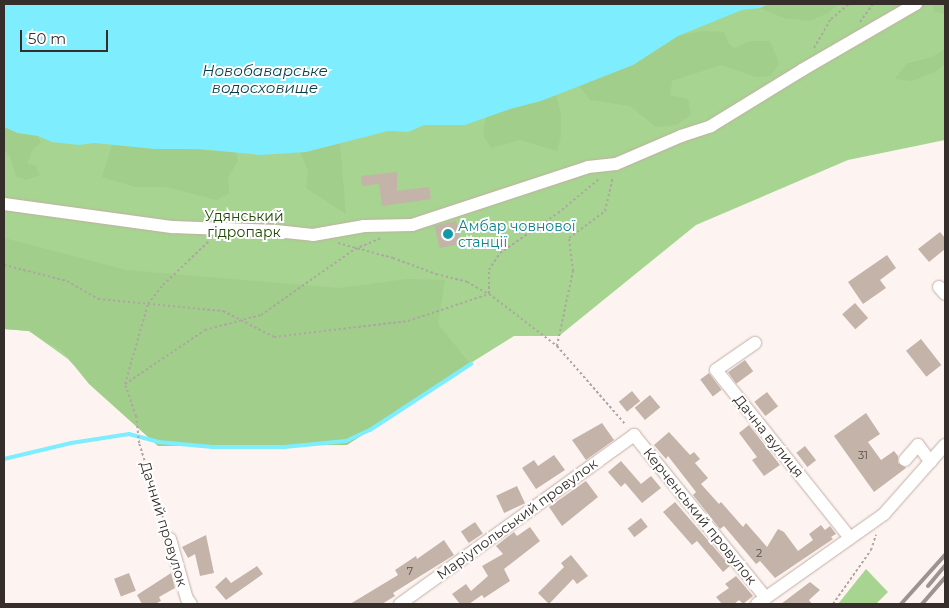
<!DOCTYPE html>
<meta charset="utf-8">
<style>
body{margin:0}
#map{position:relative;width:949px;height:608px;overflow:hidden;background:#fdf4f1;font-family:Montserrat,sans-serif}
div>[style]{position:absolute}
.green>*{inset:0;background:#a7d490}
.forest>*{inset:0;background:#a1ce8a}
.water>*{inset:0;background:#7eedfd}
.stream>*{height:4px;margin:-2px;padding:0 2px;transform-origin:2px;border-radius:2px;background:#7eedfd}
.building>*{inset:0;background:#c4b3a8;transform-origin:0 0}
.path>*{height:2px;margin-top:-1px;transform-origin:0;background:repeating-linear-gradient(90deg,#aea6a2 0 2.5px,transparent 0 5px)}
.roads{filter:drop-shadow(0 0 1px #c2afa6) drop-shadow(0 0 1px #c2afa6)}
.minor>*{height:12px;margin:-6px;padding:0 6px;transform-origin:6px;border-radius:6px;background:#fff}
.rail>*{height:4px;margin:-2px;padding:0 2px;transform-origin:2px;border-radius:2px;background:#9c9491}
.dots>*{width:14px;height:14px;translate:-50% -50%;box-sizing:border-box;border:2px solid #fff;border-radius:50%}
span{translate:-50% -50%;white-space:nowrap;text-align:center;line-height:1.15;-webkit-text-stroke:4px #fff;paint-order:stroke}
.number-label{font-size:11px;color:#594f4a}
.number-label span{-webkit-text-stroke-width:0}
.park-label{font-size:14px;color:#1f4800}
.culture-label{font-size:14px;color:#0d838f}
.left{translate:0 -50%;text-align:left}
.street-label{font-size:14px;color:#352e2a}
.water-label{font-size:15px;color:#073e44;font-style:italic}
.frame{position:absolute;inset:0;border:5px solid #352e2a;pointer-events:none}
.scale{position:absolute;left:20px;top:30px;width:88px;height:22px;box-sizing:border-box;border:2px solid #352e2a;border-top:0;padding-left:6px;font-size:15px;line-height:18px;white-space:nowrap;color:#352e2a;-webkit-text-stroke:4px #fff;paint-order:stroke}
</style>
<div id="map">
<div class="green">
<div style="clip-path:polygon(4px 4px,945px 4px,945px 140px,848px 160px,696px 225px,559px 336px,514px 336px,346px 441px,92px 384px,68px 359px,29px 331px,4px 329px)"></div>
<div style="clip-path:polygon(866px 569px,888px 592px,876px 604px,838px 604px)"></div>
</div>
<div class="forest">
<div style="clip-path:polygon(769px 4px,838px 4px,828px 13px,809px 21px,784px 18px,760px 8px)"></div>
<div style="clip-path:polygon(932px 4px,945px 4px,945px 14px,935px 12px)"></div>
<div style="clip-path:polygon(703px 31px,724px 32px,729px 44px,735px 48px,750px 41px,770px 41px,779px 63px,771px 76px,756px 77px,721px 65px,672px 81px,670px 95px,688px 99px,691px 115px,676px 125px,656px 127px,630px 106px,590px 100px,579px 86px,633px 65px,677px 36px)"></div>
<div style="clip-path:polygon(945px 49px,945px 64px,935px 72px,912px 81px,895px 79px,906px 64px,932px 57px)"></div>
<div style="clip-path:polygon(556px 95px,561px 114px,561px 136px,557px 151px,520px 140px,491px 148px,483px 135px,486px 117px)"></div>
<div style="clip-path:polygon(4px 127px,18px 133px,38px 136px,41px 143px,33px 149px,27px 164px,35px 165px,40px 175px,26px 180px,16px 176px,10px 156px,4px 150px)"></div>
<div style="clip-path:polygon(339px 142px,340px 145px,346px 214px,306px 188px,308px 170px,300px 152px)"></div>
<div style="clip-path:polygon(112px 145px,236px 152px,238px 161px,228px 177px,229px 193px,217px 200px,166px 187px,135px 187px,102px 177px)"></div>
<div style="clip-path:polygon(4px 238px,126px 270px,339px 288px,407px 279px,445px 280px,438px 324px,471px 365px,347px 445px,158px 446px,89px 384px,63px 352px,29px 331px,4px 329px)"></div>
</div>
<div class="water">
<div style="clip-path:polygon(4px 4px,769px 4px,760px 8px,742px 10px,678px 36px,633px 65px,541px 101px,510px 109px,465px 125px,424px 125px,408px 132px,388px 131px,306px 152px,260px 155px,199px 149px,155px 149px,94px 143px,79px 145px,52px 142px,38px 136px,18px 133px,4px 127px)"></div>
</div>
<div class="stream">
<div style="left:4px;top:459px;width:69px;rotate:-13.4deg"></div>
<div style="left:71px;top:443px;width:59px;rotate:-8.8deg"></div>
<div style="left:129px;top:434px;width:30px;rotate:15deg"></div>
<div style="left:158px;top:442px;width:55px;rotate:5.2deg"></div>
<div style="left:213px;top:447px;width:71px"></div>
<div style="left:284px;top:447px;width:62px;rotate:-5.5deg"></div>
<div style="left:346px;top:441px;width:26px;rotate:-25deg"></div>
<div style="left:370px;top:430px;width:121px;rotate:-33.2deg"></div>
</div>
<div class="building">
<div style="clip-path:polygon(397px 172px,397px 191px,429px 187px,431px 199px,382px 206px,379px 184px,362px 186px,361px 176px)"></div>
<div style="left:456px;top:221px;width:23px;height:22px;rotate:77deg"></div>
<div style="clip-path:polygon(940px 232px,945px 238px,945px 249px,929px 262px,918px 249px)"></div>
<div style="clip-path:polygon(887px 255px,896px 268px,880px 280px,886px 288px,863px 304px,848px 282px)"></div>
<div style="left:855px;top:303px;width:20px;height:17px;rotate:49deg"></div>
<div style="left:921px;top:339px;width:33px;height:19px;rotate:52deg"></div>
<div style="left:745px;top:360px;width:14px;height:21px;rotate:54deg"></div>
<div style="left:709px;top:373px;width:21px;height:11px;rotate:53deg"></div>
<div style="left:632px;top:391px;width:13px;height:17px;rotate:51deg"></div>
<div style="left:767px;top:392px;width:18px;height:16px;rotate:52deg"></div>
<div style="left:650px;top:395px;width:16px;height:20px;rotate:50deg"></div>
<div style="clip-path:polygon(866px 413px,880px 434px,868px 442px,881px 460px,894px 451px,898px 456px,898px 463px,906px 468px,874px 492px,834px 436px)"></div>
<div style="clip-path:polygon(602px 423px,614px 440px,586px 460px,572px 440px)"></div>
<div style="clip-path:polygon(749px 425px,780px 465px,764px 476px,752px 460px,757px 457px,739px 433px)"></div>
<div style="clip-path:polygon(669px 432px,690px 455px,694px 452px,700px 459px,695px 463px,708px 478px,701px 484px,719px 504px,721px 502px,743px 527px,746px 523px,767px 547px,778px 529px,784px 532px,798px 551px,813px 540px,809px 534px,821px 525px,825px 530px,830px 526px,836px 534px,831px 537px,833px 539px,775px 578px,760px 561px,756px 564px,724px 526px,720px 529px,693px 495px,696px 492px,668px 456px,666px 459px,654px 445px)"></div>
<div style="left:805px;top:446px;width:18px;height:11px;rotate:52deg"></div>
<div style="clip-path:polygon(554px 455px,565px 470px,536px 489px,522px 468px,534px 460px,538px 466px)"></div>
<div style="clip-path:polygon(621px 461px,641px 484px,651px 476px,661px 488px,642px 503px,625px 483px,621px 487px,608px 472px)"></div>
<div style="clip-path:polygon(586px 481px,598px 497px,562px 526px,549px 507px)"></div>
<div style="left:517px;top:486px;width:19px;height:23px;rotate:65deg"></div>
<div style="clip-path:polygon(675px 502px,730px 566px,723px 572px,697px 541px,692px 545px,663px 512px)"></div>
<div style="left:641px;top:518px;width:11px;height:17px;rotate:52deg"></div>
<div style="left:475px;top:522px;width:14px;height:17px;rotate:56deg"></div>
<div style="clip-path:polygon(530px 527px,540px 541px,504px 569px,510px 581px,484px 598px,482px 595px,469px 604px,460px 604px,452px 594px,466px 584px,471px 591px,488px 576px,482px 566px,503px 554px,496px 546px,514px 532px,517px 536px)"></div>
<div style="clip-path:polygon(206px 535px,214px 573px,200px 576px,195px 554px,188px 558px,182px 547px)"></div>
<div style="clip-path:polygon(444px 540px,454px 555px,393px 593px,395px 596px,382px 604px,350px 604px,398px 575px,395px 570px,416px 556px,417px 559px)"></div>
<div style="clip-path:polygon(571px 555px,588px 576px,577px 584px,573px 579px,549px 604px,538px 593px,564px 567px,561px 563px)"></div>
<div style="clip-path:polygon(257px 566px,263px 574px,226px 600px,215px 587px,226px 577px,231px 583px)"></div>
<div style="left:129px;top:573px;width:19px;height:16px;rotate:69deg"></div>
<div style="clip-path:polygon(171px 573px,175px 588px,159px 597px,161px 601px,155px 604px,142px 604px,137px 595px)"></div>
<div style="clip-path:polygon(736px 576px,753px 596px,743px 604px,739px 600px,734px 604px,722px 604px,716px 597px,729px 588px,725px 584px)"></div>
<div style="clip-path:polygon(810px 582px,820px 590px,809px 600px,812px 604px,781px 604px)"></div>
</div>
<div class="path">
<div style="left:860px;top:22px;width:22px;rotate:-54deg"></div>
<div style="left:814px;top:48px;width:34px;rotate:-60deg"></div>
<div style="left:831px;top:19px;width:23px;rotate:-40deg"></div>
<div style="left:338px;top:243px;width:57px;rotate:15.3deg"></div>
<div style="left:393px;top:258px;width:46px;rotate:20.4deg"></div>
<div style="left:436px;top:274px;width:32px;rotate:14deg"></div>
<div style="left:467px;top:282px;width:25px;rotate:29deg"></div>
<div style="left:489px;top:294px;width:86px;rotate:37.4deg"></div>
<div style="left:557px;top:346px;width:105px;rotate:48.9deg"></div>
<div style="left:4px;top:265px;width:65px;rotate:14.3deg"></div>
<div style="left:67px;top:281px;width:36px;rotate:30deg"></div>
<div style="left:98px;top:299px;width:126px;rotate:5.5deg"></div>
<div style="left:223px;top:311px;width:57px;rotate:27deg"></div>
<div style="left:274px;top:337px;width:135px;rotate:-6.8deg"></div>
<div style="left:408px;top:321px;width:85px;rotate:-18.4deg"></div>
<div style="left:489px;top:294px;width:24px;rotate:-90deg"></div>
<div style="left:489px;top:270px;width:20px;rotate:-57deg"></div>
<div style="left:500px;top:253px;width:70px;rotate:-34.6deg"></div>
<div style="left:558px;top:213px;width:53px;rotate:-39.7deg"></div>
<div style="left:557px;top:346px;width:77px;rotate:-78deg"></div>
<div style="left:573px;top:271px;width:33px;rotate:-97deg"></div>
<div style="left:569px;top:238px;width:45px;rotate:-36.9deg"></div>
<div style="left:605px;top:211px;width:35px;rotate:-77deg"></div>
<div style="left:125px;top:384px;width:97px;rotate:-34deg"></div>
<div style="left:205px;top:330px;width:58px;rotate:-15deg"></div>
<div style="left:261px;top:315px;width:115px;rotate:-35.1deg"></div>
<div style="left:355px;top:249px;width:28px;rotate:-23deg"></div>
<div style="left:166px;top:527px;width:88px;rotate:-107.8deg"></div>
<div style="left:139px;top:443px;width:27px;rotate:-96deg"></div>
<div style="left:136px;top:416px;width:34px;rotate:-109deg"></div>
<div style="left:125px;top:384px;width:83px;rotate:-74deg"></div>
<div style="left:148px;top:304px;width:24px;rotate:-52deg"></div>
<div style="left:163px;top:285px;width:64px;rotate:-43.7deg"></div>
<div style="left:833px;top:604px;width:66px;rotate:-54.9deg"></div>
<div style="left:871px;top:550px;width:16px;rotate:-72deg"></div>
</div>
<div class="roads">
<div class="minor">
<div style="left:4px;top:204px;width:171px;rotate:7.8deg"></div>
<div style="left:173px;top:227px;width:103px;rotate:2.2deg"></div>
<div style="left:276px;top:231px;width:37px;rotate:6deg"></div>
<div style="left:313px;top:235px;width:52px;rotate:-10deg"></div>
<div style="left:364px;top:226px;width:48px;rotate:-1.2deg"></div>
<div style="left:412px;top:225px;width:185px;rotate:-18.2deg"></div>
<div style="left:588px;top:167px;width:28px;rotate:-6deg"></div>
<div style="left:616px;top:164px;width:71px;rotate:-23.3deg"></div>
<div style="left:681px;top:136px;width:32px;rotate:-18deg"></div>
<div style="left:711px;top:126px;width:107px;rotate:-31.6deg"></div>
<div style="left:802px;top:70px;width:132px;rotate:-30.1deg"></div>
<div style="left:939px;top:287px;width:9px;rotate:49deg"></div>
<div style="left:755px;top:343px;width:47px;rotate:145.3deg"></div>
<div style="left:716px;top:370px;width:215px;rotate:51.4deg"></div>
<div style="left:905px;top:460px;width:20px;rotate:-49deg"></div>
<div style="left:918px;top:445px;width:21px;rotate:53deg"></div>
<div style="left:170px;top:539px;width:62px;rotate:74.2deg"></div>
<div style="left:187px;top:599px;width:6px;rotate:51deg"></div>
<div style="left:400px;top:604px;width:289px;rotate:-35.8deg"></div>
<div style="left:634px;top:435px;width:210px;rotate:51deg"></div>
<div style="left:757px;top:604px;width:156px;rotate:-35.3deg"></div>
<div style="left:884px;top:514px;width:92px;rotate:-48.5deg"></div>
</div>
</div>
<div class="rail">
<div style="left:928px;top:586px;width:26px;rotate:-50deg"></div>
<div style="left:901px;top:604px;width:66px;rotate:-48.1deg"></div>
<div style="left:922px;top:604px;width:35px;rotate:-49deg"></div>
</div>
<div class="dots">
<div style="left:448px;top:234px;background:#0f9aa8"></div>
</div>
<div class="number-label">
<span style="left:863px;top:455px">31</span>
<span style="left:759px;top:553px">2</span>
<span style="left:410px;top:571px">7</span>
</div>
<div class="park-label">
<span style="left:244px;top:224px">Удянський<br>гідропарк</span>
</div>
<div class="culture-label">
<span class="left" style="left:458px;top:234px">Амбар човнової<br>станції</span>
</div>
<div class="street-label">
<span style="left:769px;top:436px;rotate:51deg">Дачна вулиця</span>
<span style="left:700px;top:516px;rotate:51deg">Керченський провулок</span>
<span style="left:517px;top:519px;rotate:-36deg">Маріупольський провулок</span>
<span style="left:164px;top:524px;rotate:73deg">Дачний провулок</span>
</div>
<div class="water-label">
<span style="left:265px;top:79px">Новобаварське<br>водосховище</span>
</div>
<div class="frame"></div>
<div class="scale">50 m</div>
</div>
